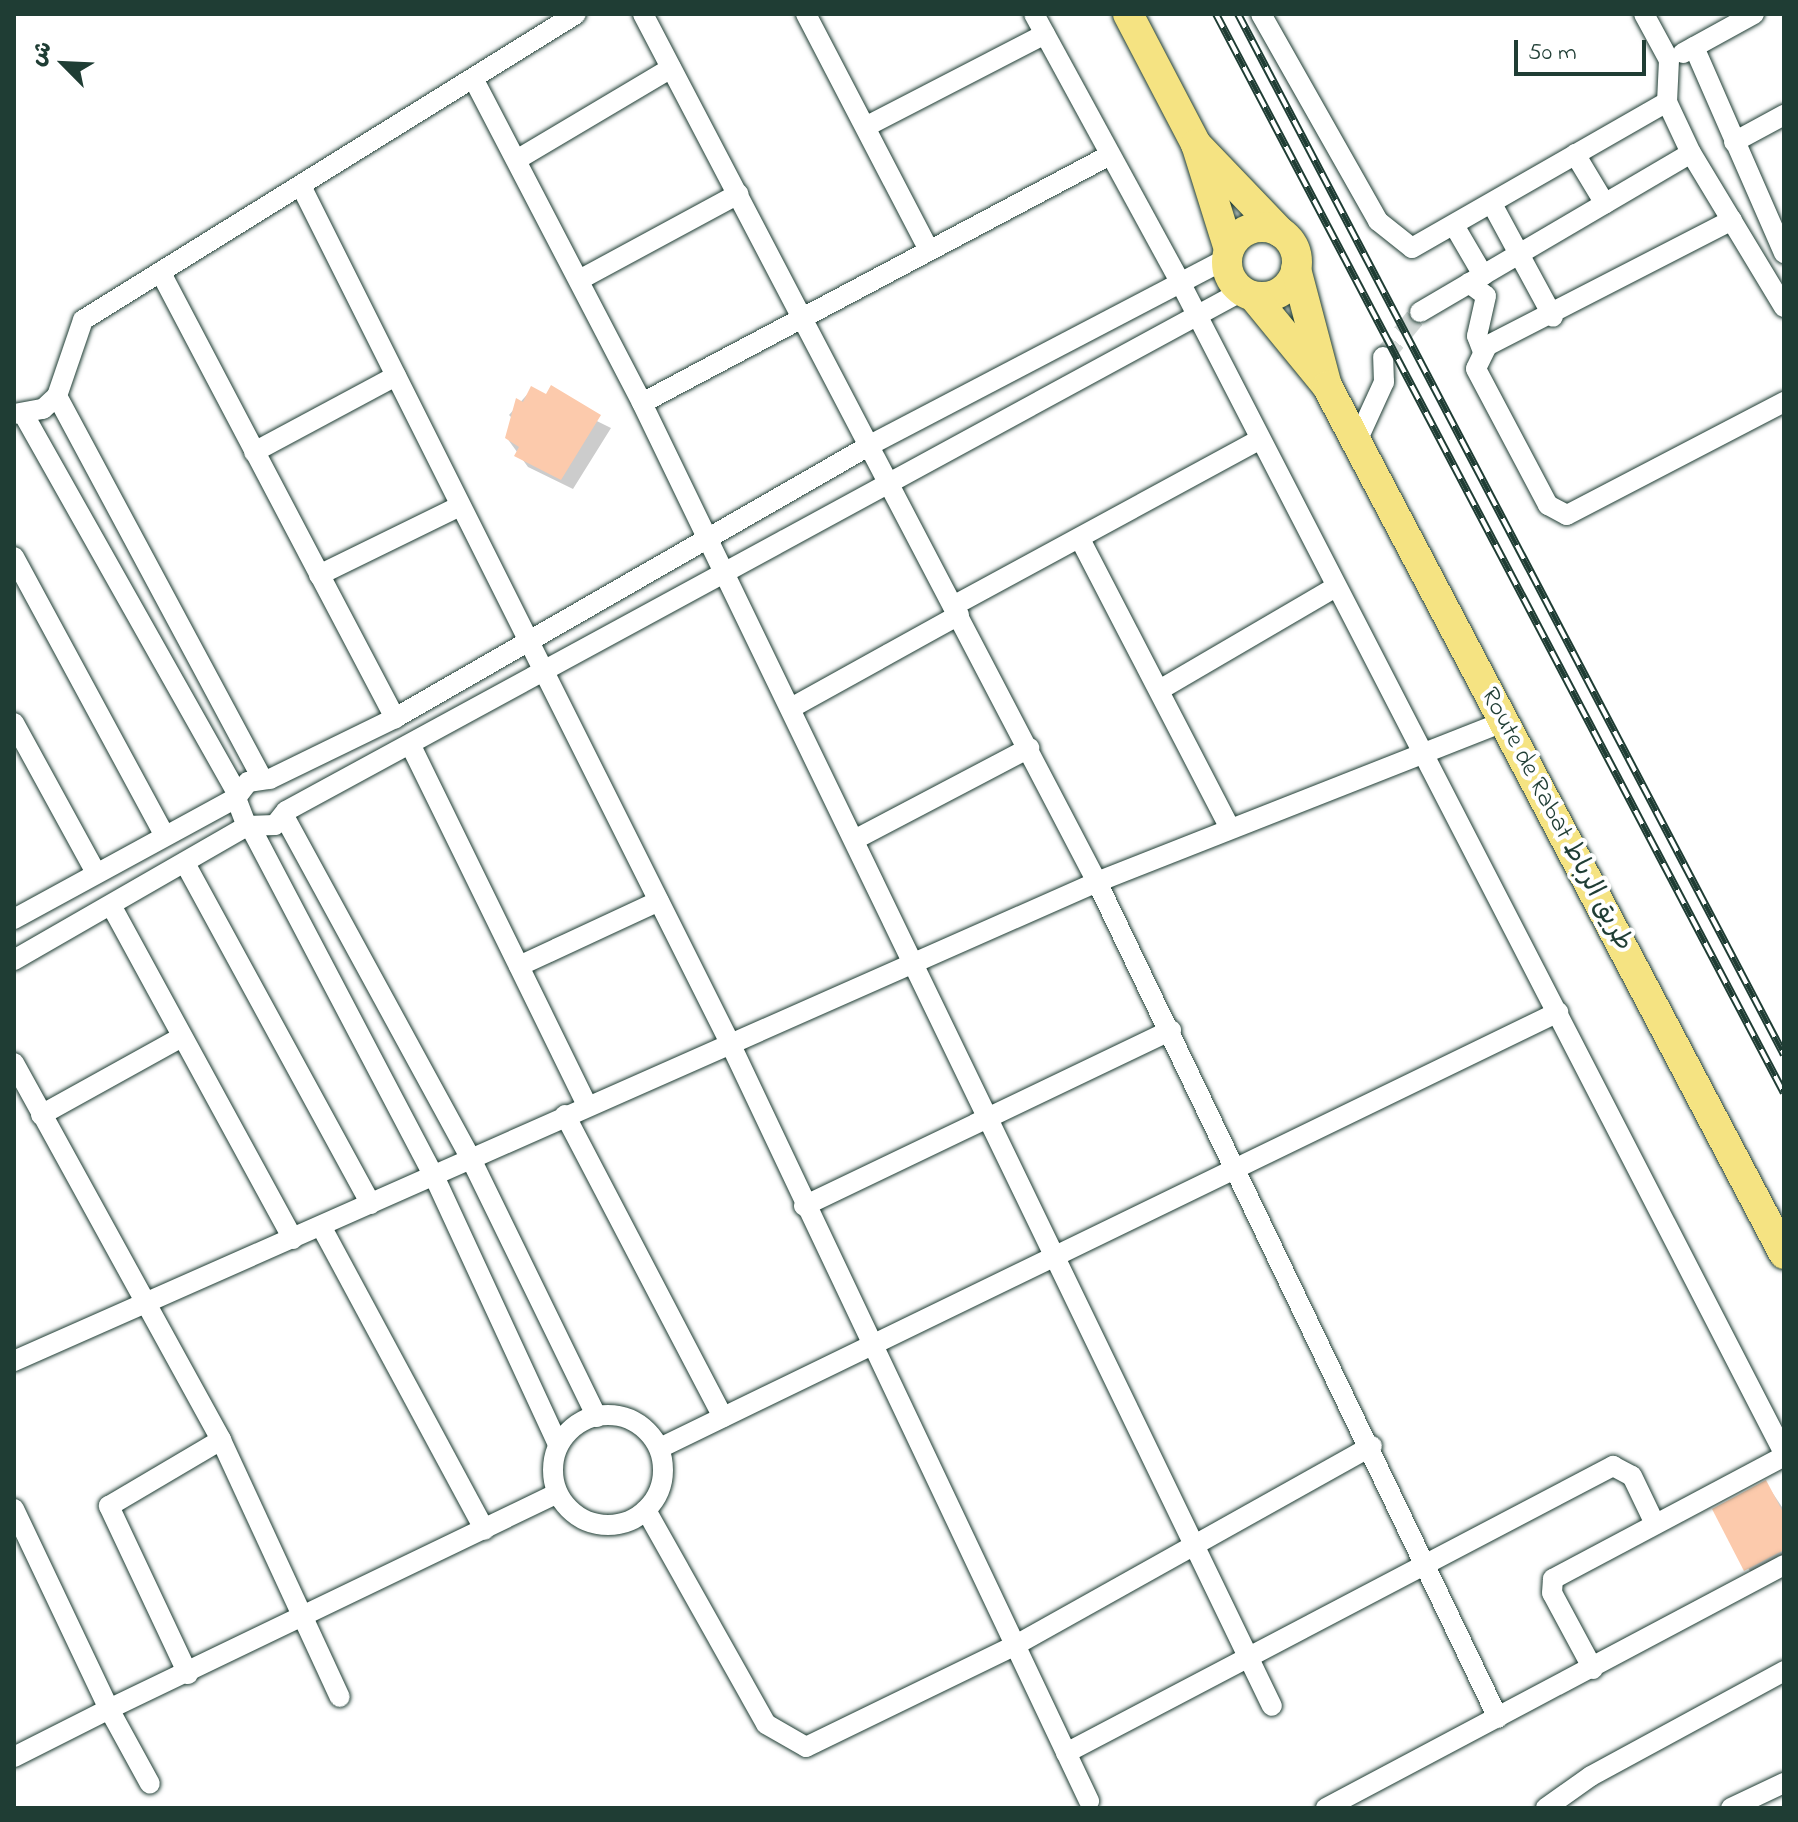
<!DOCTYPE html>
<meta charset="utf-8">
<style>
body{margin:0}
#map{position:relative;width:1798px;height:1822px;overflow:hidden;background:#fff;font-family:"Indie Flower","Playpen Sans Arabic",sans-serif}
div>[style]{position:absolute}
.shadow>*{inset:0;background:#0003}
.building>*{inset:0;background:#fccaac}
.minor-tunnel>*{height:20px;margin-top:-10px;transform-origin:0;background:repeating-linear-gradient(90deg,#d2d8d6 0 20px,transparent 0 30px)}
.roads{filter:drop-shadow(0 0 2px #1f3d34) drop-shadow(0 0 2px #1f3d34)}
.minor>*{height:20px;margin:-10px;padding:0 10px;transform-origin:10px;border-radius:10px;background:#fff}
.minor>.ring{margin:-10px;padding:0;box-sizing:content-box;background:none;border:20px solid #fff;border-radius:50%}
.primary>*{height:30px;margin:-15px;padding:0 15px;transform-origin:15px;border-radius:15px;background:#f5e382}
.primary>.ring{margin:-15px;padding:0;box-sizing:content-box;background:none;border:30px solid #f5e382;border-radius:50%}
.rail>*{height:8px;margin-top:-4px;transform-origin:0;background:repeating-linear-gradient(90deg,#fff 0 15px,#1f3d34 0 30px);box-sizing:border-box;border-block:2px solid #1f3d34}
span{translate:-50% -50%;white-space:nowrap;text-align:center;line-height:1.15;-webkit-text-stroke:8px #fff;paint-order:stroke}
.street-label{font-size:26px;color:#1f3d34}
.frame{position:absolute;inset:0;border:16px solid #1f3d34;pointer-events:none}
.north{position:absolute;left:24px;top:24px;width:80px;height:80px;-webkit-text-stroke:6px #fff;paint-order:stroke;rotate:294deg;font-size:22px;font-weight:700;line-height:32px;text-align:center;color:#1f3d34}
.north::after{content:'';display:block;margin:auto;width:28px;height:36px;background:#1f3d34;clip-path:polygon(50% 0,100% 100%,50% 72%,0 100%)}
.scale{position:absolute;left:1514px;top:40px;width:132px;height:36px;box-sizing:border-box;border:4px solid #1f3d34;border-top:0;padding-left:10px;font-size:24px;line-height:28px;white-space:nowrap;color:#1f3d34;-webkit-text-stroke:6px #fff;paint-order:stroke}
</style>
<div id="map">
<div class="shadow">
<div style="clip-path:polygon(532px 389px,611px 428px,573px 489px,528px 467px,507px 438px,516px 422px,509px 415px)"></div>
<div style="clip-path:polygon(1766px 1483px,1784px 1510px,1784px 1562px,1754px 1578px,1714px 1510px)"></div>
</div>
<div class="building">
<div style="clip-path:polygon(551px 385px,601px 415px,561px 480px,514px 456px,519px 447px,505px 438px,516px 398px,523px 402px,531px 386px,546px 394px)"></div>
<div style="clip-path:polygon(1766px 1480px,1784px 1514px,1784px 1550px,1744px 1571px,1712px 1509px)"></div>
</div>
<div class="minor-tunnel">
<div style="left:1383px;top:357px;width:58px;rotate:-50.6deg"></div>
</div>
<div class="roads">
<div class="minor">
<div style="left:643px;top:14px;width:980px;rotate:62.39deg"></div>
<div style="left:1097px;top:882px;width:927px;rotate:64.37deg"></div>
<div style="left:806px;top:14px;width:266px;rotate:62.5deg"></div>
<div style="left:1034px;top:14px;width:303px;rotate:61.4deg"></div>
<div style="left:1179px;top:280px;width:1320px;rotate:62.72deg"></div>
<div style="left:1261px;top:14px;width:238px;rotate:60.5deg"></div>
<div style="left:1378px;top:221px;width:43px;rotate:38.5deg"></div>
<div style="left:1412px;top:248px;width:294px;rotate:-29.8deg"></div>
<div style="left:1644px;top:14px;width:52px;rotate:61.5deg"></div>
<div style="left:1669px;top:60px;width:42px;rotate:92.7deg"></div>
<div style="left:1667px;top:102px;width:56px;rotate:64.8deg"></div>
<div style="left:1691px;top:153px;width:180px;rotate:58.9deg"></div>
<div style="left:1694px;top:47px;width:225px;rotate:66.4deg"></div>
<div style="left:1683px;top:53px;width:81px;rotate:-28.8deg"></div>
<div style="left:474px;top:80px;width:364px;rotate:62.5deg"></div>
<div style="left:642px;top:403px;width:1447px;rotate:64.2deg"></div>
<div style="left:867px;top:126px;width:200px;rotate:-27.3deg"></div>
<div style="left:1734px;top:142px;width:57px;rotate:-28.4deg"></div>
<div style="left:1575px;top:154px;width:58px;rotate:59deg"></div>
<div style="left:518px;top:159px;width:178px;rotate:-30.7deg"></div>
<div style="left:301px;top:186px;width:956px;rotate:63.41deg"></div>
<div style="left:729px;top:1041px;width:841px;rotate:64.65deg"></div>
<div style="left:1492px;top:204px;width:128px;rotate:61.6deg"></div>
<div style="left:1732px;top:220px;width:276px;rotate:152.8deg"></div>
<div style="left:1487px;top:346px;width:25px;rotate:116deg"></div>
<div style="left:1476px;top:369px;width:154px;rotate:62.1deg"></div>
<div style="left:1548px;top:505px;width:21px;rotate:28deg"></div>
<div style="left:1567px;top:515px;width:245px;rotate:-27.5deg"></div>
<div style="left:1455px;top:227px;width:56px;rotate:59.7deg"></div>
<div style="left:162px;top:275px;width:501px;rotate:62.26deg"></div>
<div style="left:581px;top:279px;width:179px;rotate:-28.4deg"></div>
<div style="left:1469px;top:283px;width:21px;rotate:37deg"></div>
<div style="left:1486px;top:296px;width:41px;rotate:102.7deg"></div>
<div style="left:1477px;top:336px;width:14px;rotate:69deg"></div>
<div style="left:1420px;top:312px;width:314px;rotate:-30.4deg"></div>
<div style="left:57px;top:396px;width:434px;rotate:61.8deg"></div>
<div style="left:642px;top:403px;width:530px;rotate:-27.92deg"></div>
<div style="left:14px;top:414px;width:29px;rotate:-10deg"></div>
<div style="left:43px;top:409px;width:19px;rotate:-43deg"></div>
<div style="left:57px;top:396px;width:80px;rotate:-71.1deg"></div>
<div style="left:83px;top:320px;width:580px;rotate:-31.83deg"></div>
<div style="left:24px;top:415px;width:434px;rotate:60.6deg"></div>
<div style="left:1357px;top:441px;width:65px;rotate:-65.4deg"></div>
<div style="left:1384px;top:382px;width:25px;rotate:-92deg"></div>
<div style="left:254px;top:452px;width:161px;rotate:-28.2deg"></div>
<div style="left:1080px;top:539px;width:326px;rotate:62.6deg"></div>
<div style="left:14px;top:557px;width:317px;rotate:61.6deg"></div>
<div style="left:319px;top:575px;width:157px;rotate:-26.1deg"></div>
<div style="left:953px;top:606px;width:349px;rotate:-28.5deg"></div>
<div style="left:1161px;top:689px;width:200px;rotate:-30.3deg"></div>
<div style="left:791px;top:708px;width:192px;rotate:-29deg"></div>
<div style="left:14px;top:723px;width:171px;rotate:61.3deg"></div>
<div style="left:412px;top:748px;width:398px;rotate:63.9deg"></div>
<div style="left:236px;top:798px;width:30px;rotate:69deg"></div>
<div style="left:247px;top:826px;width:28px;rotate:-2deg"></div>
<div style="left:275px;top:825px;width:18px;rotate:-52deg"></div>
<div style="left:286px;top:811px;width:1088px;rotate:-28.54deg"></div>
<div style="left:284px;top:816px;width:391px;rotate:61.4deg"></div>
<div style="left:471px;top:1159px;width:287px;rotate:64deg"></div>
<div style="left:251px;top:828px;width:393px;rotate:62.3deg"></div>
<div style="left:434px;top:1176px;width:295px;rotate:65.2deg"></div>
<div style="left:854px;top:840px;width:198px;rotate:-27.7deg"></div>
<div style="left:186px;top:865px;width:386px;rotate:61.4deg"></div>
<div style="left:112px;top:907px;width:378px;rotate:61.4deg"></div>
<div style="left:14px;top:919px;width:253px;rotate:-28.6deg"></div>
<div style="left:236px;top:798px;width:20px;rotate:-53deg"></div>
<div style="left:248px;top:782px;width:22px;rotate:-8deg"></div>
<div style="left:270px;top:779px;width:139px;rotate:-26deg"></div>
<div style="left:395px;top:718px;width:550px;rotate:-29.87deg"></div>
<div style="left:872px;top:444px;width:402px;rotate:-27.6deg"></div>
<div style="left:14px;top:960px;width:269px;rotate:-29.9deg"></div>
<div style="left:519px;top:966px;width:154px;rotate:-24.9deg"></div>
<div style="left:14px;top:1063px;width:430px;rotate:61.2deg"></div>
<div style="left:221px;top:1440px;width:283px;rotate:65.2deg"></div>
<div style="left:41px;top:1115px;width:161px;rotate:-29deg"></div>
<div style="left:565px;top:1115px;width:341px;rotate:62.4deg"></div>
<div style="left:804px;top:1206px;width:407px;rotate:-25.6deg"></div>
<div style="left:321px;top:1226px;width:345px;rotate:61.7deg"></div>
<div style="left:14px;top:1361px;width:1184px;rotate:-23.86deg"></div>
<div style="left:1097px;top:882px;width:437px;rotate:-21.5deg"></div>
<div class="ring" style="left:553px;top:1415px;width:90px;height:90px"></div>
<div style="left:664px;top:1446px;width:994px;rotate:-25.89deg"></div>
<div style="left:14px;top:1509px;width:221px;rotate:64.6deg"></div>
<div style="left:109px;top:1709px;width:494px;rotate:-25.7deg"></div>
<div style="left:646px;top:1510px;width:245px;rotate:60.7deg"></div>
<div style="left:766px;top:1724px;width:46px;rotate:29.9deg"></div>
<div style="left:806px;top:1747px;width:231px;rotate:-25.9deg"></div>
<div style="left:1014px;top:1646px;width:410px;rotate:-29.2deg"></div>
<div style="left:1593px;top:1669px;width:86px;rotate:-118.3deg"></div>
<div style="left:1552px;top:1593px;width:14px;rotate:-86deg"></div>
<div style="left:1553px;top:1579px;width:262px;rotate:-28deg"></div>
<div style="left:188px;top:1674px;width:186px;rotate:-115.2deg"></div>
<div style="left:109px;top:1506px;width:130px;rotate:-30.5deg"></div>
<div style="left:1066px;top:1753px;width:618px;rotate:-27.69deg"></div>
<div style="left:1613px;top:1466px;width:21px;rotate:28deg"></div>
<div style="left:1632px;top:1476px;width:53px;rotate:64.4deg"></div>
<div style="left:14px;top:1757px;width:106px;rotate:-26.8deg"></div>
<div style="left:109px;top:1709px;width:85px;rotate:61.3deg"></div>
<div style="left:1326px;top:1808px;width:518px;rotate:-27.95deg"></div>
<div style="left:1546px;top:1808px;width:55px;rotate:-35.4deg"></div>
<div style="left:1591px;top:1776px;width:220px;rotate:-28.5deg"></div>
<div style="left:1731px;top:1808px;width:59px;rotate:-25.3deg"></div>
</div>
<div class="primary">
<div style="left:1128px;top:14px;width:147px;rotate:62.4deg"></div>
<div style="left:1196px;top:144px;width:110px;rotate:72.6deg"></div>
<div style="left:1196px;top:144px;width:122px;rotate:46.3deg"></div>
<div class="ring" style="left:1227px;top:227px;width:40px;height:40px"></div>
<div style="left:1296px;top:269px;width:121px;rotate:75.2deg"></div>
<div style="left:1254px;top:297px;width:115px;rotate:50.6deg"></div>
<div style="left:1327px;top:386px;width:981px;rotate:62.23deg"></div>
</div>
</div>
<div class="rail">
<div style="left:1216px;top:14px;width:1219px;rotate:62.24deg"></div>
<div style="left:1238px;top:14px;width:1175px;rotate:62.32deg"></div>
</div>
<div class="street-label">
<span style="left:1555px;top:820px;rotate:62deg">Route de Rabat طريق الرباط</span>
</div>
<div class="frame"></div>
<div class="north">ش</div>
<div class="scale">50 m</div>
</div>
